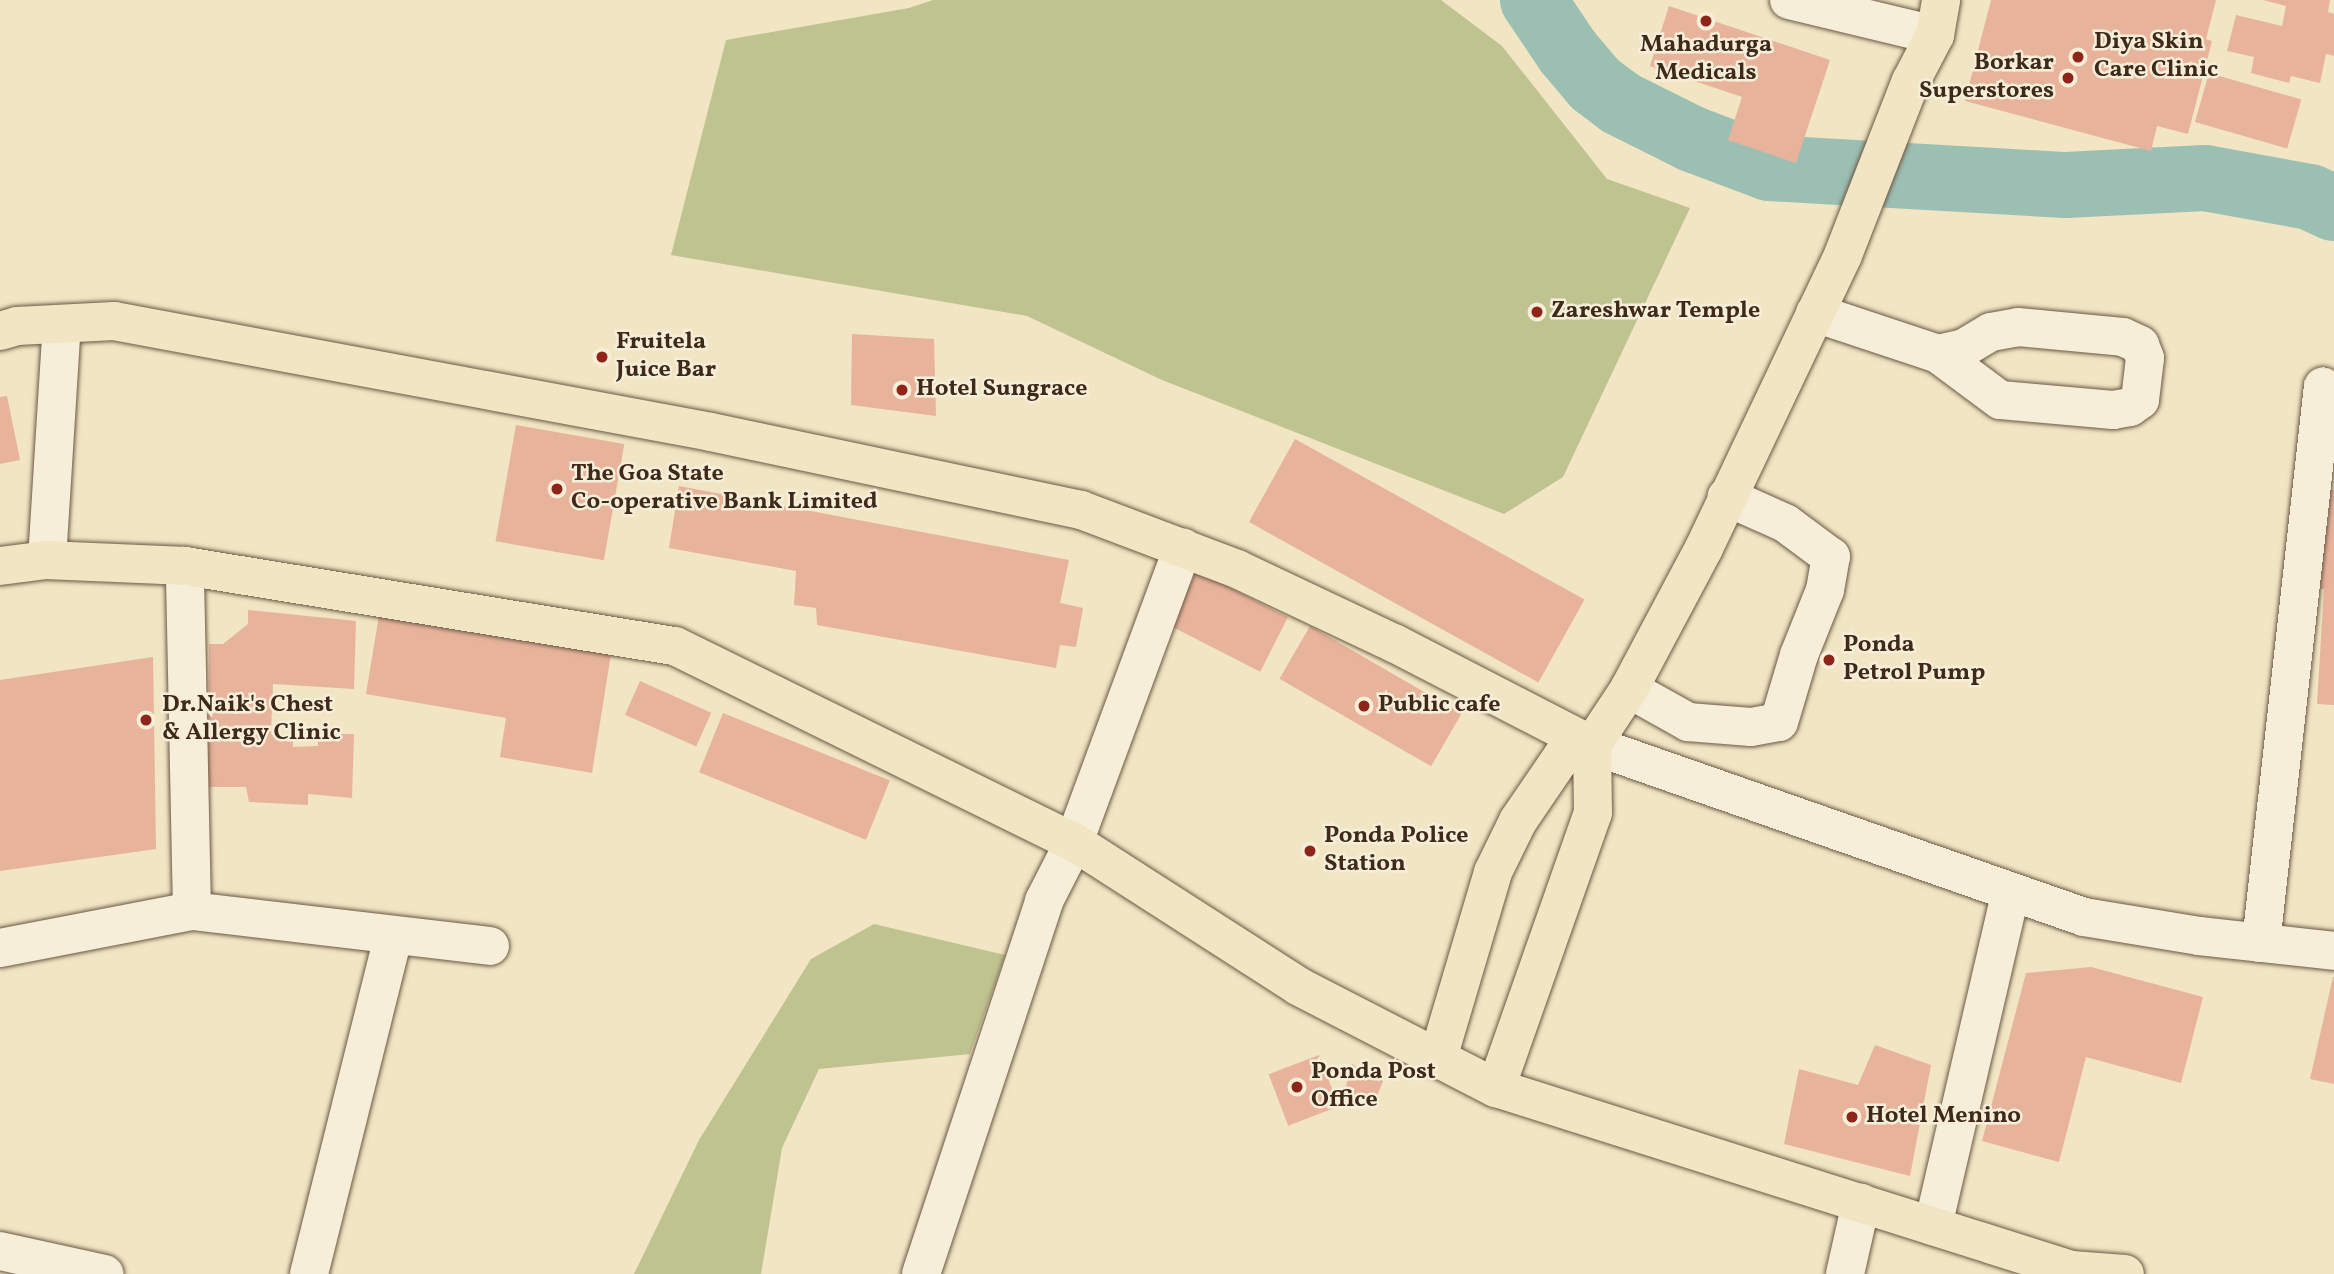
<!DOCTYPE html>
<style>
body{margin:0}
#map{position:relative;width:2334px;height:1274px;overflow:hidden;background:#f1e5c3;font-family:Vollkorn,serif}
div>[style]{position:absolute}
.green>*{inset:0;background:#bfc390}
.river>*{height:66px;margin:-33px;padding:0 33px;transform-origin:33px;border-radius:33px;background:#9bbfb2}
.building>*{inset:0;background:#e8b39b;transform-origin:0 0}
.roads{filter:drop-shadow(0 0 2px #6b5845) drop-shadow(0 0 2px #6b5845)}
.minor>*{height:38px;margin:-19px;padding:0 19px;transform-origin:19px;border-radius:19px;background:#f6eed8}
.major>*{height:38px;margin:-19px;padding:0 19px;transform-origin:19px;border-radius:19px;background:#f1e5c3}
.dots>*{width:19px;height:19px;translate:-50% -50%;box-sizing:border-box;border:4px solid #f6eed8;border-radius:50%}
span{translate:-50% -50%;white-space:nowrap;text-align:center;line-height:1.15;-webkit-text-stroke:5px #f6eed8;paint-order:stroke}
.poi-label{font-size:24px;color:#3e291b;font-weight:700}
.left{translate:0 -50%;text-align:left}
.right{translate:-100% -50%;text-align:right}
</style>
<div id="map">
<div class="green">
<div style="clip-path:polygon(933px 0,1441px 0,1502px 46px,1607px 179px,1690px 208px,1563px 477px,1504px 514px,1162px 380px,1027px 316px,671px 255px,726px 40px,909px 8px)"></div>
<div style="clip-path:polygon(874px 924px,1005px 955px,970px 1054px,819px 1069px,782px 1148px,761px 1274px,634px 1274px,699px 1140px,811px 959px)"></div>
</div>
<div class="river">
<div style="left:1533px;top:0;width:63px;rotate:56.1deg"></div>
<div style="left:1568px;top:52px;width:42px;rotate:49.8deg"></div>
<div style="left:1595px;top:84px;width:31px;rotate:37deg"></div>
<div style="left:1620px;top:103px;width:80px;rotate:26.6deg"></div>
<div style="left:1692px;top:139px;width:82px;rotate:20.6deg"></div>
<div style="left:1769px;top:168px;width:297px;rotate:3.3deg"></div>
<div style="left:2066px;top:185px;width:139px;rotate:-2.9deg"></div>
<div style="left:2205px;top:178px;width:107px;rotate:10.3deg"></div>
<div style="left:2310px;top:197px;width:26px;rotate:25deg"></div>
</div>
<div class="building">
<div style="clip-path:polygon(1991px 0,2216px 0,2206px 39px,2212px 41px,2188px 134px,2157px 126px,2151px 151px,1965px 101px)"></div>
<div style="clip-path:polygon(2263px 0,2330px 0,2328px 12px,2334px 14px,2334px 56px,2326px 54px,2320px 83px,2291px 76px,2289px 83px,2251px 73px,2254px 57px,2227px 51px,2236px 15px,2282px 26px,2286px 6px)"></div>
<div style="clip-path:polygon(1669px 6px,1830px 60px,1796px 163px,1728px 140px,1742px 97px,1650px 66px)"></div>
<div style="left:2209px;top:73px;width:96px;height:51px;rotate:16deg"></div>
<div style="clip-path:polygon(852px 334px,934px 339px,936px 416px,851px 405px)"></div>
<div style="clip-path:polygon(7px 396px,20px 460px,0 464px,0 397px)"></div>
<div style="left:516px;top:425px;width:110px;height:118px;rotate:10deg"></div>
<div style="left:1295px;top:439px;width:331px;height:95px;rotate:29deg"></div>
<div style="clip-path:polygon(679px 486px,1069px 560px,1060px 603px,1083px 608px,1076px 647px,1060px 645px,1056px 668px,817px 625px,816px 608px,794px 605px,796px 571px,669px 548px)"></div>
<div style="clip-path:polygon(2331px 489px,2334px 490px,2334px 705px,2317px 704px,2324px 589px,2302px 588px,2306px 525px,2328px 525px)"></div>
<div style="left:1197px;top:571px;width:102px;height:61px;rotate:27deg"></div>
<div style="clip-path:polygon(248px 610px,356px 621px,354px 689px,273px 684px,271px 734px,293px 736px,293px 747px,318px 746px,318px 734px,354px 734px,352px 798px,308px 794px,308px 805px,249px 802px,246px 787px,208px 787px,209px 644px,223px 644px,248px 624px)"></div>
<div style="clip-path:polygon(379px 615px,611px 654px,592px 773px,500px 757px,506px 718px,366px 694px)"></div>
<div style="left:1310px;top:626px;width:175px;height:61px;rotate:30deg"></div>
<div style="clip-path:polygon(153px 657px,156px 849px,0 871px,0 680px)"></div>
<div style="left:640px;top:681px;width:78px;height:37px;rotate:24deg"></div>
<div style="left:723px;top:713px;width:180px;height:64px;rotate:22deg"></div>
<div style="clip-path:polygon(2091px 967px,2203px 997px,2181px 1083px,2086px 1057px,2059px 1162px,1982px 1141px,2026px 973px)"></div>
<div style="clip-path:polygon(2333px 977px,2334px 977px,2334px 1084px,2310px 1079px)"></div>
<div style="clip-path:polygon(1875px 1045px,1931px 1065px,1910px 1176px,1784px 1144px,1799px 1069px,1858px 1085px)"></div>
<div style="left:1319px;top:1055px;width:55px;height:54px;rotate:69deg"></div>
<div style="clip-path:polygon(1352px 1064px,1383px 1081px,1373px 1106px,1345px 1090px)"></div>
</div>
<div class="roads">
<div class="minor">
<div style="left:1789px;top:0;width:150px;rotate:13.5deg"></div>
<div style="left:1815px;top:313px;width:130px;rotate:18.4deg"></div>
<div style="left:1938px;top:354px;width:27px;rotate:-13deg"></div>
<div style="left:1964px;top:348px;width:31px;rotate:-31deg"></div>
<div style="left:1991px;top:332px;width:27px;rotate:-10deg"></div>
<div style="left:2018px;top:327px;width:105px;rotate:5.4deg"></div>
<div style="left:2123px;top:337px;width:19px;rotate:25deg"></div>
<div style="left:2140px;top:345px;width:14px;rotate:69deg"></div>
<div style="left:2145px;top:358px;width:42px;rotate:96.8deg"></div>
<div style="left:2140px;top:400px;width:12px;rotate:145deg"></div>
<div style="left:2130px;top:407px;width:17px;rotate:170deg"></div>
<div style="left:2113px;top:410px;width:113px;rotate:-174.9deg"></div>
<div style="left:2000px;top:400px;width:77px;rotate:-143.4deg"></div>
<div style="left:47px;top:560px;width:236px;rotate:-86.4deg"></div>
<div style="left:1629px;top:689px;width:68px;rotate:29.2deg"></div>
<div style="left:1688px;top:722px;width:63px;rotate:4.5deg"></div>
<div style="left:1751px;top:727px;width:28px;rotate:-10deg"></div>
<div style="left:1779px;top:722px;width:70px;rotate:-73.4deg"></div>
<div style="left:1799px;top:655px;width:70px;rotate:-68.2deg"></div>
<div style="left:1825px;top:590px;width:34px;rotate:-80deg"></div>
<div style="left:1831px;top:557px;width:57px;rotate:-143.5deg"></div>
<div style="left:1785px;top:523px;width:64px;rotate:-155.9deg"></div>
<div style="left:1592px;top:745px;width:521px;rotate:19.27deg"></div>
<div style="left:2084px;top:917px;width:117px;rotate:9.4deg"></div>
<div style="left:2199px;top:936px;width:136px;rotate:6.3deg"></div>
<div style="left:192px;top:911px;width:300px;rotate:6.7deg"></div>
<div style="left:2261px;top:943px;width:560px;rotate:-83.65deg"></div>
<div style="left:0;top:948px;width:196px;rotate:-10.9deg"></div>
<div style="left:192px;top:911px;width:345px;rotate:-91.2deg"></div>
<div style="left:1933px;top:1226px;width:343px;rotate:-76.9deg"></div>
<div style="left:0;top:1251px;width:107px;rotate:12.4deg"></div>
<div style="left:309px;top:1274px;width:348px;rotate:-76deg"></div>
<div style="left:921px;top:1274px;width:393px;rotate:-71.7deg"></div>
<div style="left:1044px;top:901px;width:66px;rotate:-63deg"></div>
<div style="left:1074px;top:842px;width:314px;rotate:-69.7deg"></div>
<div style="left:1845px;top:1274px;width:73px;rotate:-77.3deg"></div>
</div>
<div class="major">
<div style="left:0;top:331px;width:18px;rotate:-16deg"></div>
<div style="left:17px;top:326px;width:97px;rotate:-3deg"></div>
<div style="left:114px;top:321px;width:607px;rotate:10.53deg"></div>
<div style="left:711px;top:432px;width:378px;rotate:11.9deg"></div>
<div style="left:1081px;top:510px;width:167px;rotate:20.7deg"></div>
<div style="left:1237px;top:569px;width:176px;rotate:25.3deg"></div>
<div style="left:1396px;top:644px;width:220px;rotate:27.3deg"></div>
<div style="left:0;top:566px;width:47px;rotate:-7.3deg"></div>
<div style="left:47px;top:560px;width:138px;rotate:2.5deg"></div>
<div style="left:185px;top:566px;width:496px;rotate:9.3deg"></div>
<div style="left:675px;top:646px;width:445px;rotate:26.2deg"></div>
<div style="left:1074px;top:842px;width:266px;rotate:32.7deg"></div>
<div style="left:1298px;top:986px;width:223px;rotate:27.3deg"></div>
<div style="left:1496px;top:1088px;width:603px;rotate:17.56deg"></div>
<div style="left:2071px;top:1270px;width:54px;rotate:4.2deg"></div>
<div style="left:1438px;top:1058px;width:194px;rotate:-73.5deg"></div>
<div style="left:1493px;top:872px;width:57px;rotate:-63.9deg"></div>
<div style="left:1518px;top:821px;width:80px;rotate:-55.7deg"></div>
<div style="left:1563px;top:755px;width:31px;rotate:-19deg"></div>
<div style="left:1496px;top:1088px;width:292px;rotate:-70.6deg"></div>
<div style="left:1593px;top:813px;width:68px;rotate:-90.8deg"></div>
<div style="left:1592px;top:745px;width:67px;rotate:-56.5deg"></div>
<div style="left:1629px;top:689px;width:160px;rotate:-62deg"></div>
<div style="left:1704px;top:548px;width:324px;rotate:-64.6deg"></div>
<div style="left:1843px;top:255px;width:187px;rotate:-68.7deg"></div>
<div style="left:1911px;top:81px;width:52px;rotate:-62.4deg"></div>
<div style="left:1935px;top:35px;width:36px;rotate:-80deg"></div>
</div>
</div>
<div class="dots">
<div style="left:1706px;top:21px;background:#8f2418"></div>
<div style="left:2078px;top:57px;background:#8f2418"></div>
<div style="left:2068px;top:78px;background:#8f2418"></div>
<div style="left:1537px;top:312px;background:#8f2418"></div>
<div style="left:602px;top:357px;background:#8f2418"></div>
<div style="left:902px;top:390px;background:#8f2418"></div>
<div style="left:557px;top:489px;background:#8f2418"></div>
<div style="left:1829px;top:660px;background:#8f2418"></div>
<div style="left:1364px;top:706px;background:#8f2418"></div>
<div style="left:146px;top:720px;background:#8f2418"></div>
<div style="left:1310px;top:851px;background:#8f2418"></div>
<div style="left:1297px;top:1087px;background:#8f2418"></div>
<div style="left:1852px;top:1117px;background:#8f2418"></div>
</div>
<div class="poi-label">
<span class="left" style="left:2094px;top:57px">Diya Skin<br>Care Clinic</span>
<span style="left:1706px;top:60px">Mahadurga<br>Medicals</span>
<span class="right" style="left:2054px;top:78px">Borkar<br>Superstores</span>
<span class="left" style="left:1551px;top:312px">Zareshwar Temple</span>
<span class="left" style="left:616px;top:357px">Fruitela<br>Juice Bar</span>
<span class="left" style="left:916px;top:390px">Hotel Sungrace</span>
<span class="left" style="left:571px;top:489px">The Goa State<br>Co-operative Bank Limited</span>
<span class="left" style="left:1843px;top:660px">Ponda<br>Petrol Pump</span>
<span class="left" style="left:162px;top:720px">Dr.Naik's Chest<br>&amp; Allergy Clinic</span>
<span class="left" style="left:1378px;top:706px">Public cafe</span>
<span class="left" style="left:1324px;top:851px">Ponda Police<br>Station</span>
<span class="left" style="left:1311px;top:1087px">Ponda Post<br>Office</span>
<span class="left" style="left:1866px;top:1117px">Hotel Menino</span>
</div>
</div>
